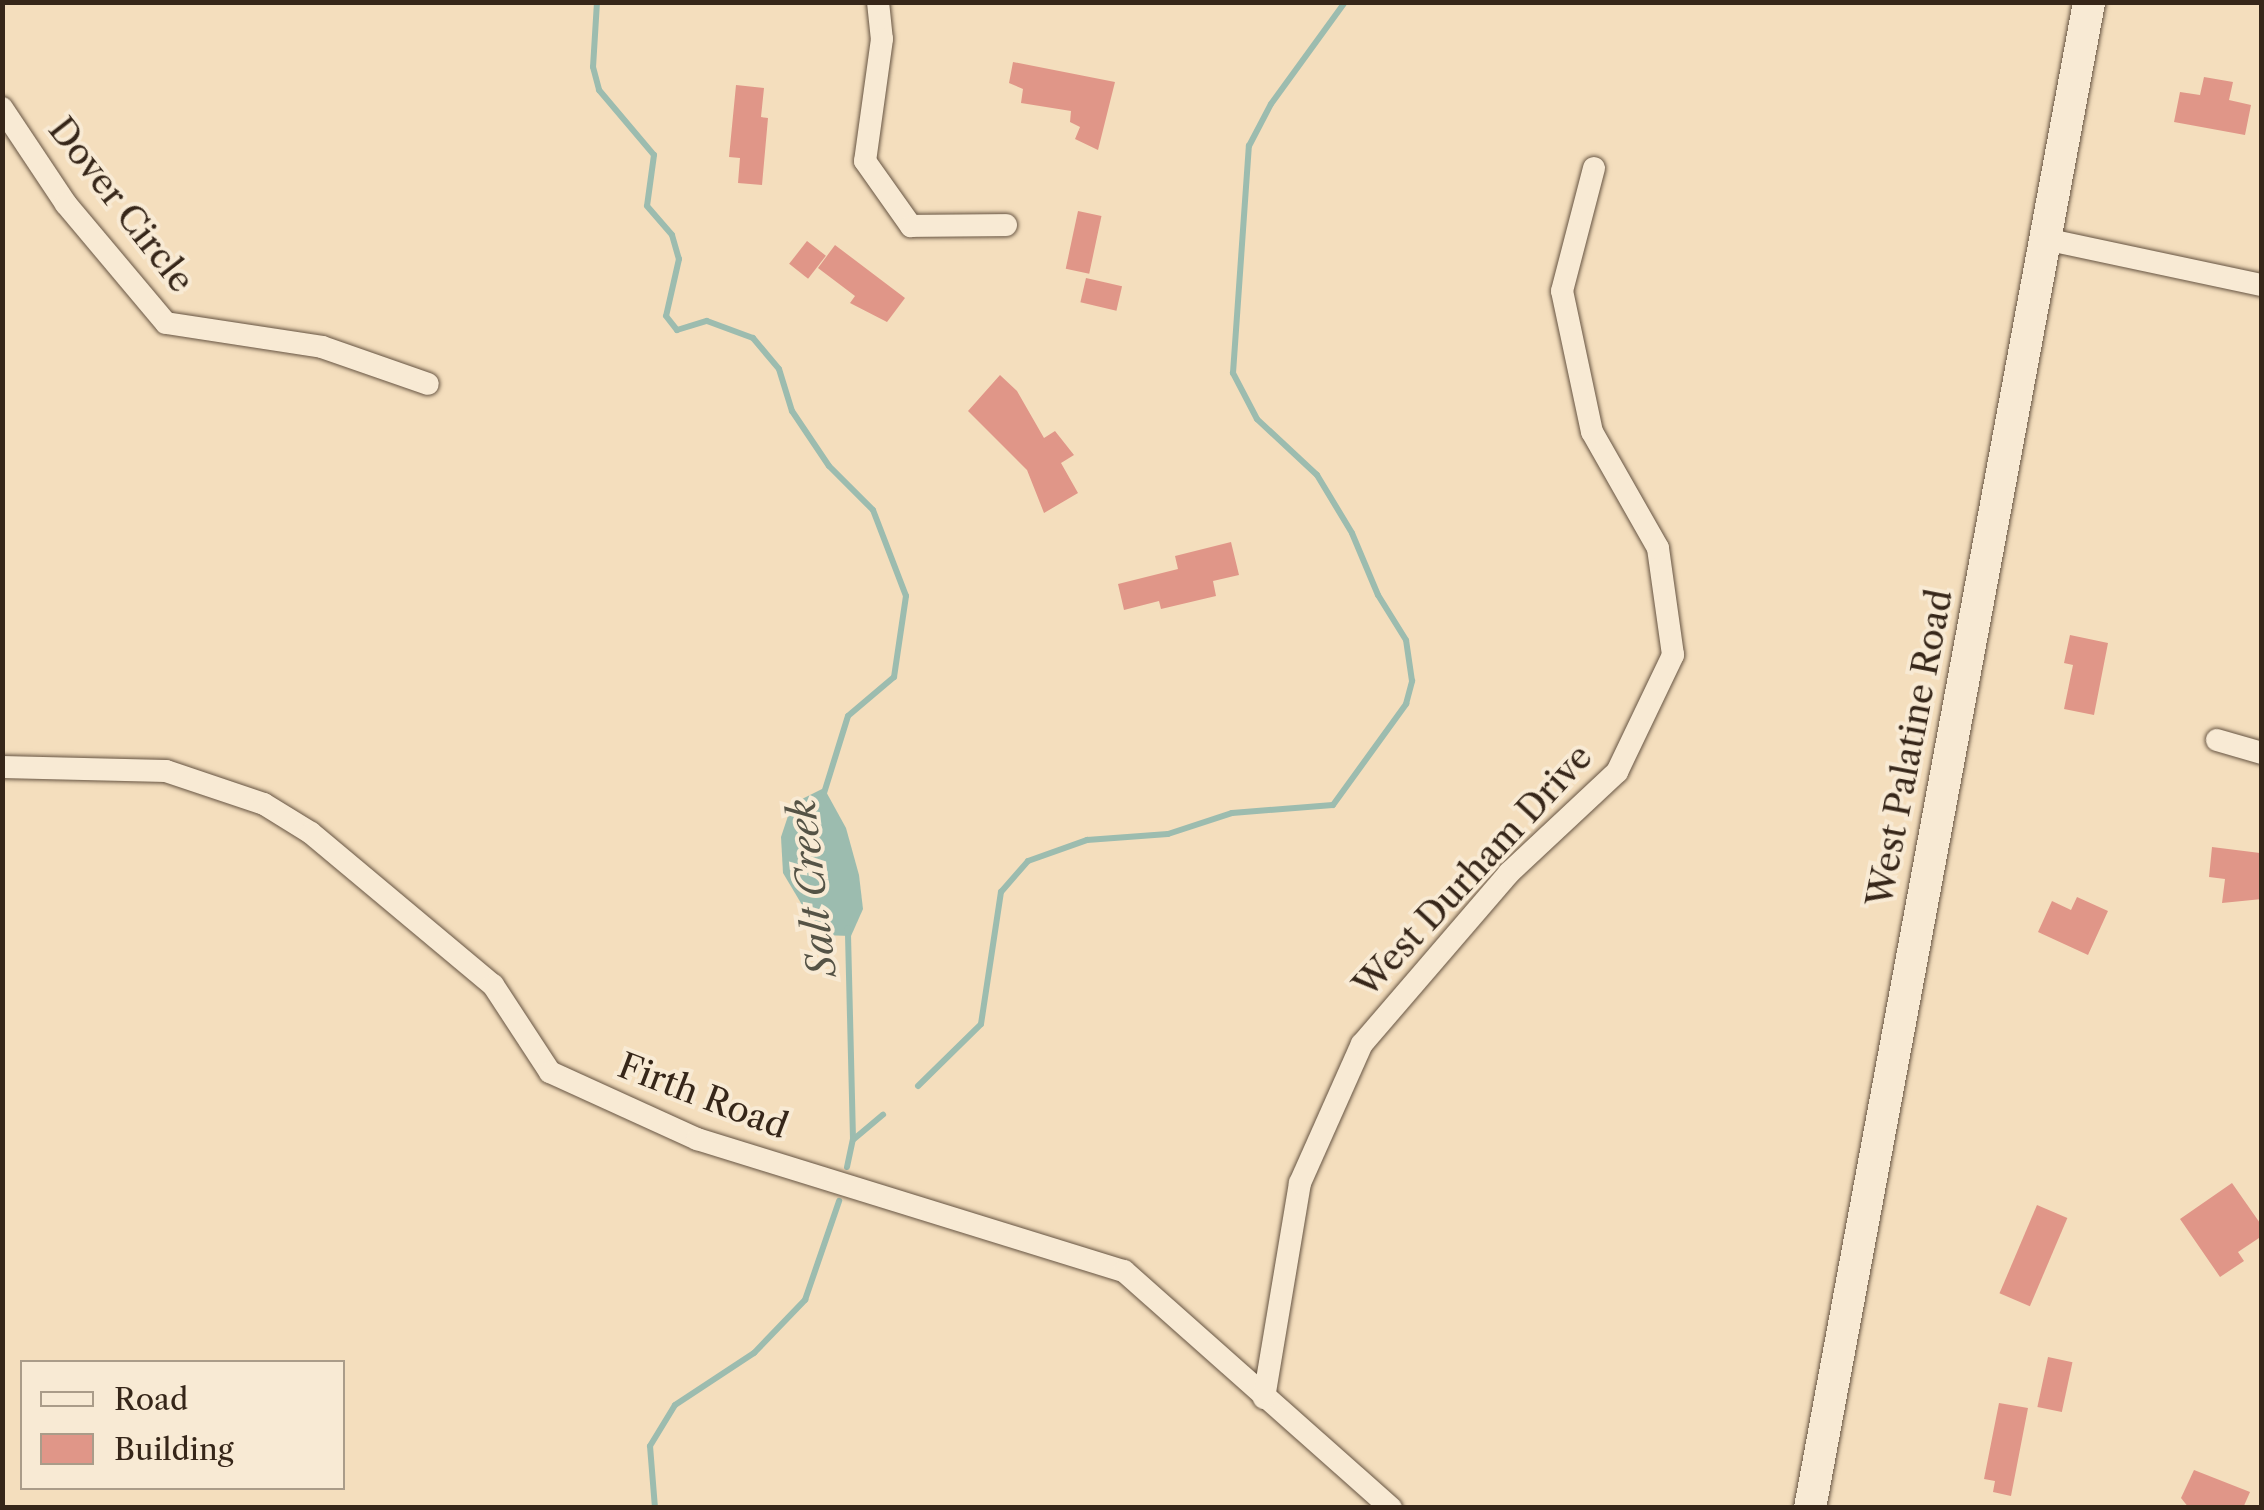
<!DOCTYPE html>
<style>
body{margin:0}
#map{position:relative;width:2264px;height:1510px;overflow:hidden;background:#f4debd;font-family:"Libre Caslon Text",serif}
div>[style]{position:absolute}
.water>*{inset:0;background:#9cbcaf}
.stream>*{height:6px;margin:-3px;padding:0 3px;transform-origin:3px;border-radius:3px;background:#9cbcaf}
.building>*{inset:0;background:#e09688;transform-origin:0 0}
.roads{filter:drop-shadow(0 0 2px #665442) drop-shadow(0 0 2px #665442)}
.street>*{height:22px;margin:-11px;padding:0 11px;transform-origin:11px;border-radius:11px;background:#f8ead4}
.secondary>*{height:32px;margin:-16px;padding:0 16px;transform-origin:16px;border-radius:16px;background:#f8ead4}
span{translate:-50% -50%;white-space:nowrap;text-align:center;line-height:1.15;-webkit-text-stroke:8px #f8ead4;paint-order:stroke}
.street-label{font-size:35px;color:#362619}
.water-label{font-size:38px;color:#555346;font-style:italic}
.frame{position:absolute;inset:0;border:5px solid #362619;pointer-events:none}
.legend{position:absolute;left:20px;top:1360px;width:325px;height:130px;box-sizing:border-box;background:#f8ead4;border:2px solid #aa9c89;margin:0;padding:12px 18px;list-style:none;font-size:30px;color:#362619}
.legend li{display:flex;align-items:center;gap:20px;height:50px}
.legend b{width:50px;border:2px solid #aa9c89}
</style>
<div id="map">
<div class="water">
<div style="clip-path:polygon(824px 788px,846px 828px,859px 875px,863px 909px,851px 936px,820px 935px,783px 873px,781px 837px,792px 804px)"></div>
</div>
<div class="stream">
<div style="left:597px;top:2px;width:65px;rotate:93.5deg"></div>
<div style="left:593px;top:67px;width:24px;rotate:75deg"></div>
<div style="left:599px;top:90px;width:85px;rotate:49.8deg"></div>
<div style="left:654px;top:155px;width:51px;rotate:97.8deg"></div>
<div style="left:647px;top:206px;width:38px;rotate:49deg"></div>
<div style="left:672px;top:235px;width:25px;rotate:74deg"></div>
<div style="left:679px;top:259px;width:58px;rotate:102.8deg"></div>
<div style="left:666px;top:316px;width:18px;rotate:52deg"></div>
<div style="left:677px;top:330px;width:31px;rotate:-17deg"></div>
<div style="left:707px;top:321px;width:49px;rotate:20.3deg"></div>
<div style="left:753px;top:338px;width:40px;rotate:50deg"></div>
<div style="left:779px;top:369px;width:44px;rotate:72.8deg"></div>
<div style="left:792px;top:411px;width:66px;rotate:56.1deg"></div>
<div style="left:829px;top:466px;width:62px;rotate:45deg"></div>
<div style="left:873px;top:510px;width:92px;rotate:69deg"></div>
<div style="left:906px;top:596px;width:82px;rotate:98.4deg"></div>
<div style="left:894px;top:677px;width:60px;rotate:139.7deg"></div>
<div style="left:848px;top:716px;width:81px;rotate:107.3deg"></div>
<div style="left:918px;top:1086px;width:88px;rotate:-44.5deg"></div>
<div style="left:981px;top:1024px;width:134px;rotate:-81.4deg"></div>
<div style="left:1001px;top:892px;width:41px;rotate:-48.9deg"></div>
<div style="left:1028px;top:861px;width:63px;rotate:-19.6deg"></div>
<div style="left:1087px;top:840px;width:81px;rotate:-4.2deg"></div>
<div style="left:1168px;top:834px;width:67px;rotate:-18.2deg"></div>
<div style="left:1232px;top:813px;width:101px;rotate:-4.5deg"></div>
<div style="left:1333px;top:805px;width:125px;rotate:-54.1deg"></div>
<div style="left:1406px;top:704px;width:24px;rotate:-75deg"></div>
<div style="left:1412px;top:681px;width:41px;rotate:-98.3deg"></div>
<div style="left:1406px;top:640px;width:53px;rotate:-121.9deg"></div>
<div style="left:1378px;top:595px;width:67px;rotate:-112.8deg"></div>
<div style="left:1352px;top:533px;width:68px;rotate:-121.1deg"></div>
<div style="left:1317px;top:475px;width:82px;rotate:-137deg"></div>
<div style="left:1257px;top:419px;width:52px;rotate:-117.6deg"></div>
<div style="left:1233px;top:373px;width:228px;rotate:-86deg"></div>
<div style="left:1249px;top:146px;width:47px;rotate:-62.4deg"></div>
<div style="left:1271px;top:104px;width:126px;rotate:-54deg"></div>
<div style="left:854px;top:1139px;width:38px;rotate:-40deg"></div>
<div style="left:847px;top:1167px;width:29px;rotate:-78deg"></div>
<div style="left:853px;top:1139px;width:211px;rotate:-91.4deg"></div>
<div style="left:655px;top:1508px;width:62px;rotate:-94.6deg"></div>
<div style="left:650px;top:1446px;width:48px;rotate:-58.6deg"></div>
<div style="left:675px;top:1405px;width:95px;rotate:-33.4deg"></div>
<div style="left:754px;top:1353px;width:74px;rotate:-46.1deg"></div>
<div style="left:805px;top:1300px;width:105px;rotate:-71deg"></div>
</div>
<div class="building">
<div style="clip-path:polygon(1013px 62px,1115px 82px,1098px 150px,1075px 139px,1080px 127px,1070px 122px,1071px 111px,1021px 103px,1023px 89px,1009px 83px)"></div>
<div style="clip-path:polygon(2204px 77px,2233px 82px,2229px 100px,2251px 105px,2245px 135px,2174px 122px,2180px 92px,2200px 95px)"></div>
<div style="clip-path:polygon(736px 85px,764px 88px,761px 117px,768px 118px,762px 185px,738px 183px,740px 158px,729px 157px)"></div>
<div style="left:1078px;top:211px;width:24px;height:59px;rotate:12deg"></div>
<div style="left:807px;top:241px;width:24px;height:29px;rotate:38deg"></div>
<div style="clip-path:polygon(835px 245px,905px 298px,887px 322px,850px 303px,855px 296px,818px 268px)"></div>
<div style="left:1086px;top:278px;width:37px;height:25px;rotate:13deg"></div>
<div style="clip-path:polygon(1000px 375px,1017px 391px,1044px 438px,1055px 431px,1074px 455px,1061px 463px,1078px 493px,1044px 513px,1027px 470px,968px 411px)"></div>
<div style="clip-path:polygon(1231px 542px,1239px 575px,1213px 581px,1216px 596px,1161px 609px,1159px 601px,1124px 610px,1118px 584px,1178px 569px,1175px 556px)"></div>
<div style="clip-path:polygon(2070px 635px,2108px 643px,2094px 715px,2064px 709px,2073px 665px,2064px 663px)"></div>
<div style="clip-path:polygon(2212px 847px,2260px 853px,2262px 899px,2222px 903px,2225px 879px,2209px 877px)"></div>
<div style="clip-path:polygon(2077px 897px,2108px 911px,2088px 955px,2038px 932px,2052px 901px,2071px 910px)"></div>
<div style="clip-path:polygon(2232px 1183px,2262px 1226px,2262px 1236px,2238px 1252px,2244px 1261px,2220px 1277px,2180px 1219px)"></div>
<div style="left:2037px;top:1205px;width:33px;height:96px;rotate:23deg"></div>
<div style="left:2048px;top:1357px;width:25px;height:51px;rotate:12deg"></div>
<div style="clip-path:polygon(1999px 1403px,2028px 1408px,2011px 1496px,1993px 1492px,1995px 1481px,1984px 1479px)"></div>
<div style="clip-path:polygon(2194px 1470px,2250px 1492px,2243px 1508px,2189px 1508px,2181px 1498px)"></div>
</div>
<div class="roads">
<div class="street">
<div style="left:878px;top:2px;width:37px;rotate:84deg"></div>
<div style="left:882px;top:39px;width:123px;rotate:97.9deg"></div>
<div style="left:865px;top:161px;width:80px;rotate:54.7deg"></div>
<div style="left:911px;top:226px;width:95px;rotate:-0.6deg"></div>
<div style="left:2px;top:108px;width:115px;rotate:56.3deg"></div>
<div style="left:66px;top:204px;width:155px;rotate:50deg"></div>
<div style="left:166px;top:323px;width:158px;rotate:8.7deg"></div>
<div style="left:322px;top:347px;width:112px;rotate:19.2deg"></div>
<div style="left:2045px;top:239px;width:222px;rotate:12deg"></div>
<div style="left:2217px;top:740px;width:47px;rotate:16.1deg"></div>
<div style="left:2px;top:767px;width:164px;rotate:1.4deg"></div>
<div style="left:166px;top:771px;width:103px;rotate:18.6deg"></div>
<div style="left:264px;top:804px;width:55px;rotate:31.7deg"></div>
<div style="left:311px;top:833px;width:237px;rotate:39.9deg"></div>
<div style="left:493px;top:985px;width:104px;rotate:56.8deg"></div>
<div style="left:550px;top:1072px;width:162px;rotate:24.5deg"></div>
<div style="left:697px;top:1139px;width:447px;rotate:17.2deg"></div>
<div style="left:1124px;top:1271px;width:357px;rotate:41.6deg"></div>
<div style="left:1264px;top:1398px;width:218px;rotate:-80.5deg"></div>
<div style="left:1300px;top:1183px;width:152px;rotate:-66deg"></div>
<div style="left:1362px;top:1044px;width:225px;rotate:-49.3deg"></div>
<div style="left:1509px;top:873px;width:148px;rotate:-43.1deg"></div>
<div style="left:1617px;top:772px;width:130px;rotate:-64.4deg"></div>
<div style="left:1673px;top:655px;width:108px;rotate:-98deg"></div>
<div style="left:1658px;top:548px;width:133px;rotate:-119.6deg"></div>
<div style="left:1592px;top:432px;width:144px;rotate:-102deg"></div>
<div style="left:1562px;top:291px;width:127px;rotate:-75.4deg"></div>
</div>
<div class="secondary">
<div style="left:1810px;top:1508px;width:1532px;rotate:-79.5deg"></div>
</div>
</div>
<div class="street-label">
<span style="left:121px;top:205px;rotate:52deg">Dover Circle</span>
<span style="left:1910px;top:748px;rotate:-79deg">West Palatine Road</span>
<span style="left:1473px;top:871px;rotate:-47deg">West Durham Drive</span>
<span style="left:703px;top:1096px;rotate:21deg">Firth Road</span>
</div>
<div class="water-label">
<span style="left:812px;top:888px;rotate:-97deg">Salt Creek</span>
</div>
<div class="frame"></div>
<ul class="legend">
<li><b style="height:12px;background:#f8ead4"></b>Road</li>
<li><b style="height:28px;background:#e09688"></b>Building</li>
</ul>
</div>
